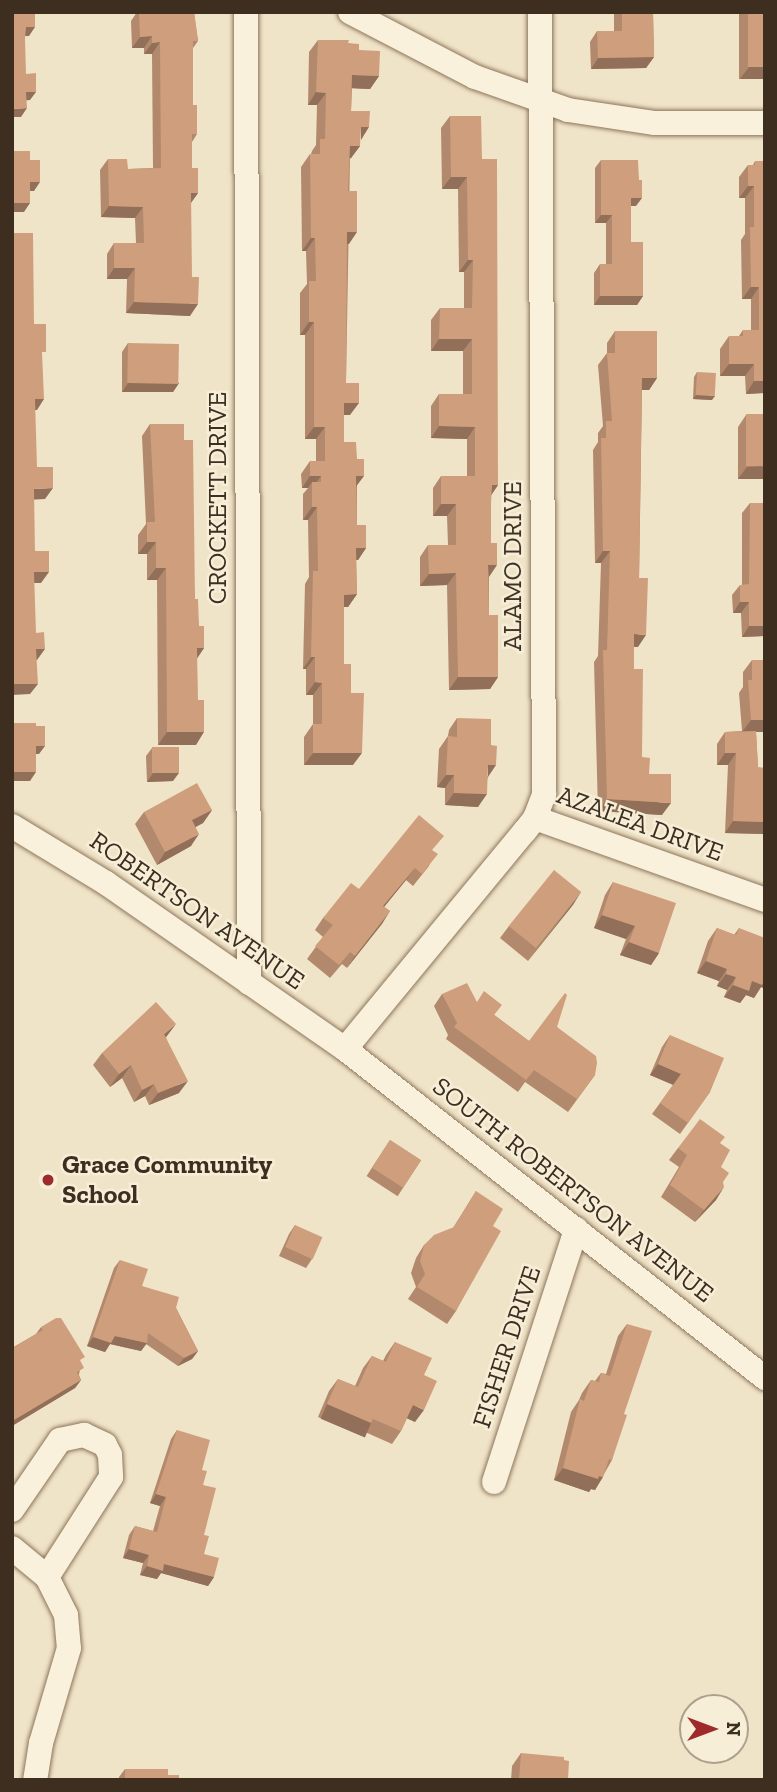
<!DOCTYPE html>
<style>
body{margin:0}
#map{position:relative;width:777px;height:1792px;overflow:hidden;background:#f0e4c8;font-family:"Zilla Slab",serif}
div>[style]{position:absolute}
.roads{filter:drop-shadow(0 0 2px #8d765c) drop-shadow(0 0 2px #8d765c)}
.minor>*{height:24px;margin:-12px;padding:0 12px;transform-origin:12px;border-radius:12px;background:#faf1dc}
.wall>*{inset:0;background:#b2896c;transform-origin:0 0}
.shaded-wall>*{inset:0;background:#916f58;transform-origin:0 0}
.building>*{inset:0;background:#cf9f7d;transform-origin:0 0}
.dots>*{width:19px;height:19px;translate:-50% -50%;box-sizing:border-box;border:4px solid #f7eed8;border-radius:50%}
span{translate:-50% -50%;white-space:nowrap;text-align:center;line-height:1.15;-webkit-text-stroke:5px #f7eed8;paint-order:stroke}
.street-label{font-size:26px;color:#3d2e20}
.poi-label{font-size:26px;color:#3d2e20;font-weight:700}
.left{translate:0 -50%;text-align:left}
.frame{position:absolute;inset:0;border:14px solid #3d2e20;pointer-events:none}
.north{position:absolute;left:679px;top:1694px;width:70px;height:70px;box-sizing:border-box;background:#f7eed8;border:2px solid #ada18e;border-radius:50%;rotate:90deg;font-size:19px;font-weight:700;line-height:28px;text-align:center;color:#3d2e20}
.north::after{content:'';display:block;margin:auto;width:24px;height:32px;background:#9e2a2b;clip-path:polygon(50% 0,100% 100%,50% 72%,0 100%)}
</style>
<div id="map">
<div class="roads">
<div class="minor">
<div style="left:246px;top:12px;width:971px;rotate:89.82deg"></div>
<div style="left:350px;top:12px;width:141px;rotate:27.5deg"></div>
<div style="left:475px;top:77px;width:99px;rotate:19.5deg"></div>
<div style="left:568px;top:110px;width:88px;rotate:8.5deg"></div>
<div style="left:655px;top:123px;width:110px"></div>
<div style="left:535px;top:818px;width:244px;rotate:19.6deg"></div>
<div style="left:12px;top:826px;width:110px;rotate:31.2deg"></div>
<div style="left:106px;top:883px;width:291px;rotate:34.8deg"></div>
<div style="left:345px;top:1049px;width:534px;rotate:38.07deg"></div>
<div style="left:345px;top:1049px;width:283px;rotate:-50.5deg"></div>
<div style="left:525px;top:831px;width:16px;rotate:-52deg"></div>
<div style="left:535px;top:818px;width:26px;rotate:-69deg"></div>
<div style="left:544px;top:794px;width:782px;rotate:-90.29deg"></div>
<div style="left:494px;top:1482px;width:266px;rotate:-72deg"></div>
<div style="left:12px;top:1510px;width:85px;rotate:-55.6deg"></div>
<div style="left:60px;top:1440px;width:25px;rotate:-12deg"></div>
<div style="left:84px;top:1435px;width:23px;rotate:25deg"></div>
<div style="left:105px;top:1445px;width:11px;rotate:63deg"></div>
<div style="left:110px;top:1455px;width:22px;rotate:87deg"></div>
<div style="left:111px;top:1477px;width:119px;rotate:122.6deg"></div>
<div style="left:12px;top:1548px;width:45px;rotate:39.6deg"></div>
<div style="left:47px;top:1577px;width:42px;rotate:63.4deg"></div>
<div style="left:66px;top:1615px;width:33px;rotate:85deg"></div>
<div style="left:69px;top:1648px;width:99px;rotate:106.4deg"></div>
<div style="left:41px;top:1743px;width:37px;rotate:99deg"></div>
</div>
</div>
<div class="wall">
<div style="clip-path:polygon(137px 12px,194px 12px,198px 41px,193px 48px,193px 105px,197px 134px,192px 142px,192px 168px,198px 193px,191px 203px,190px 316px,126px 313px,127px 279px,107px 279px,107px 254px,114px 243px,136px 243px,135px 218px,101px 217px,100px 170px,108px 159px,128px 169px,153px 168px,152px 54px,144px 54px,144px 48px,132px 48px,131px 21px)"></div>
<div style="clip-path:polygon(614px 12px,653px 12px,654px 57px,646px 68px,591px 69px,590px 42px,597px 31px,614px 31px)"></div>
<div style="left:739px;top:12px;width:26px;height:67px"></div>
<div style="clip-path:polygon(318px 40px,348px 43px,359px 50px,379px 76px,370px 89px,352px 88px,351px 111px,360px 140px,360px 146px,351px 158px,350px 159px,346px 383px,350px 415px,344px 415px,344px 442px,357px 486px,357px 525px,366px 548px,358px 560px,356px 560px,357px 594px,348px 607px,344px 607px,344px 664px,351px 693px,353px 765px,304px 765px,304px 737px,313px 724px,313px 695px,306px 695px,306px 669px,303px 669px,305px 584px,309px 577px,308px 520px,303px 520px,303px 494px,308px 488px,302px 488px,301px 474px,310px 461px,316px 461px,316px 439px,305px 439px,305px 335px,300px 335px,300px 293px,307px 284px,306px 251px,302px 251px,301px 167px,310px 154px,311px 154px,312px 151px,316px 145px,317px 105px,308px 105px,309px 52px)"></div>
<div style="clip-path:polygon(450px 116px,482px 159px,498px 485px,491px 495px,489px 577px,489px 615px,498px 677px,490px 689px,449px 690px,447px 585px,420px 586px,420px 557px,428px 545px,448px 545px,447px 516px,433px 516px,433px 488px,441px 476px,467px 476px,467px 439px,431px 438px,431px 406px,439px 394px,463px 394px,463px 351px,431px 351px,431px 320px,440px 308px,464px 308px,464px 272px,459px 272px,458px 189px,442px 189px,441px 128px)"></div>
<div style="clip-path:polygon(601px 160px,636px 206px,631px 206px,631px 242px,643px 296px,637px 305px,594px 305px,594px 273px,600px 264px,606px 264px,606px 223px,595px 223px,595px 168px)"></div>
<div style="clip-path:polygon(755px 161px,765px 393px,746px 394px,745px 376px,720px 376px,720px 349px,729px 336px,739px 336px,743px 330px,751px 330px,751px 299px,742px 299px,741px 240px,745px 234px,745px 198px,739px 198px,739px 177px,748px 165px,753px 165px)"></div>
<div style="clip-path:polygon(615px 331px,657px 378px,649px 390px,642px 390px,638px 647px,634px 647px,634px 669px,642px 757px,649px 774px,662px 815px,598px 811px,594px 662px,598px 656px,601px 563px,595px 563px,593px 450px,598px 442px,598px 433px,603px 426px,598px 365px,607px 353px,607px 343px)"></div>
<div style="clip-path:polygon(128px 343px,179px 383px,173px 392px,122px 392px,122px 352px)"></div>
<div style="clip-path:polygon(697px 372px,712px 400px,693px 399px,694px 377px)"></div>
<div style="clip-path:polygon(746px 415px,765px 479px,738px 479px,738px 427px)"></div>
<div style="clip-path:polygon(150px 424px,184px 440px,195px 599px,199px 626px,204px 648px,197px 658px,196px 745px,158px 745px,157px 580px,147px 580px,147px 554px,138px 554px,138px 535px,146px 524px,142px 436px)"></div>
<div style="clip-path:polygon(750px 503px,765px 636px,742px 637px,741px 613px,733px 613px,732px 595px,740px 585px,742px 585px,742px 513px)"></div>
<div style="clip-path:polygon(752px 660px,765px 732px,756px 732px,758px 767px,765px 834px,725px 833px,728px 765px,717px 765px,717px 744px,725px 732px,742px 731px,739px 693px,743px 687px,743px 672px)"></div>
<div style="clip-path:polygon(457px 718px,488px 777px,478px 807px,445px 805px,445px 788px,437px 787px,439px 749px,448px 736px,449px 730px)"></div>
<div style="clip-path:polygon(152px 748px,173px 781px,147px 782px,146px 756px)"></div>
<div style="clip-path:polygon(212px 810px,203px 823px,196px 827px,191px 846px,157px 865px,135px 824px,144px 812px)"></div>
<div style="clip-path:polygon(433px 851px,429px 866px,413px 886px,406px 880px,384px 907px,390px 911px,347px 968px,342px 964px,330px 978px,307px 959px,323px 937px,315px 930px,323px 918px,359px 889px)"></div>
<div style="clip-path:polygon(613px 882px,659px 953px,651px 965px,620px 955px,626px 939px,594px 928px,605px 895px)"></div>
<div style="clip-path:polygon(581px 892px,528px 961px,500px 938px,509px 926px)"></div>
<div style="clip-path:polygon(717px 928px,734px 935px,739px 928px,761px 987px,754px 998px,746px 995px,740px 1003px,724px 997px,727px 990px,717px 986px,719px 981px,697px 973px,708px 941px)"></div>
<div style="clip-path:polygon(442px 994px,477px 1002px,529px 1041px,557px 1027px,595px 1075px,568px 1112px,525px 1082px,518px 1092px,446px 1039px,448px 1035px,434px 1006px)"></div>
<div style="clip-path:polygon(670px 1035px,710px 1092px,680px 1134px,652px 1114px,673px 1085px,650px 1075px,662px 1047px)"></div>
<div style="clip-path:polygon(167px 1036px,166px 1037px,179px 1093px,149px 1105px,145px 1096px,134px 1102px,122px 1078px,110px 1087px,93px 1065px,102px 1053px)"></div>
<div style="left:390px;top:1140px;width:37px;height:43px;rotate:33deg"></div>
<div style="clip-path:polygon(720px 1143px,721px 1167px,723px 1182px,716px 1200px,695px 1222px,661px 1197px,679px 1167px,669px 1160px,678px 1148px)"></div>
<div style="clip-path:polygon(476px 1191px,493px 1226px,456px 1311px,447px 1324px,408px 1299px,416px 1287px,411px 1273px,416px 1258px,424px 1245px,453px 1228px)"></div>
<div style="clip-path:polygon(295px 1225px,312px 1259px,306px 1268px,279px 1256px,289px 1234px)"></div>
<div style="clip-path:polygon(120px 1260px,142px 1286px,176px 1308px,198px 1351px,192px 1359px,178px 1366px,146px 1344px,141px 1351px,110px 1344px,105px 1352px,87px 1346px,114px 1268px)"></div>
<div style="clip-path:polygon(627px 1324px,624px 1414px,612px 1460px,595px 1490px,591px 1489px,589px 1492px,554px 1480px,571px 1412px,579px 1400px,582px 1393px,591px 1380px,595px 1381px,601px 1373px,606px 1374px,618px 1336px)"></div>
<div style="clip-path:polygon(41px 1327px,81px 1363px,79px 1375px,81px 1380px,75px 1388px,12px 1426px,12px 1348px,36px 1334px)"></div>
<div style="clip-path:polygon(395px 1342px,424px 1375px,415px 1422px,407px 1418px,401px 1431px,392px 1444px,365px 1432px,362px 1436px,318px 1417px,329px 1391px,338px 1379px,355px 1386px,363px 1368px,372px 1356px,383px 1361px,386px 1355px)"></div>
<div style="clip-path:polygon(177px 1430px,202px 1470px,204px 1554px,214px 1577px,208px 1586px,161px 1573px,157px 1579px,140px 1575px,143px 1563px,123px 1558px,129px 1535px,135px 1526px,153px 1531px,160px 1506px,150px 1503px,171px 1439px)"></div>
<div style="clip-path:polygon(521px 1753px,568px 1780px,511px 1780px,512px 1766px)"></div>
<div style="clip-path:polygon(125px 1769px,168px 1775px,179px 1780px,119px 1780px,119px 1777px)"></div>
</div>
<div class="shaded-wall">
<div style="clip-path:polygon(26px 27px,35px 27px,29px 36px,20px 36px)"></div>
<div style="clip-path:polygon(152px 36px,144px 48px,132px 48px,140px 37px)"></div>
<div style="clip-path:polygon(160px 42px,152px 54px,144px 54px,152px 43px)"></div>
<div style="clip-path:polygon(654px 57px,646px 68px,591px 69px,598px 58px)"></div>
<div style="clip-path:polygon(749px 67px,765px 67px,765px 79px,740px 79px)"></div>
<div style="clip-path:polygon(352px 75px,379px 76px,370px 89px,344px 88px)"></div>
<div style="clip-path:polygon(26px 92px,36px 92px,30px 100px,20px 101px)"></div>
<div style="clip-path:polygon(316px 92px,326px 93px,317px 105px,308px 105px)"></div>
<div style="clip-path:polygon(27px 108px,21px 117px,12px 117px,12px 109px)"></div>
<div style="clip-path:polygon(361px 127px,369px 127px,361px 140px)"></div>
<div style="clip-path:polygon(350px 146px,360px 146px,351px 158px,341px 159px)"></div>
<div style="clip-path:polygon(451px 177px,467px 177px,458px 189px,442px 189px)"></div>
<div style="clip-path:polygon(30px 182px,40px 182px,34px 191px,24px 191px)"></div>
<div style="clip-path:polygon(748px 186px,754px 186px,745px 198px,739px 198px)"></div>
<div style="clip-path:polygon(191px 193px,198px 193px,190px 204px)"></div>
<div style="clip-path:polygon(631px 198px,642px 198px,636px 206px,625px 206px)"></div>
<div style="clip-path:polygon(12px 203px,30px 203px,24px 212px,12px 212px)"></div>
<div style="clip-path:polygon(109px 206px,143px 207px,135px 218px,101px 217px)"></div>
<div style="clip-path:polygon(601px 215px,612px 215px,606px 223px,595px 223px)"></div>
<div style="clip-path:polygon(347px 232px,357px 232px,349px 244px,339px 244px)"></div>
<div style="clip-path:polygon(311px 238px,315px 238px,306px 251px,302px 251px)"></div>
<div style="clip-path:polygon(468px 260px,473px 260px,464px 272px,459px 272px)"></div>
<div style="clip-path:polygon(114px 268px,135px 268px,127px 279px,107px 279px)"></div>
<div style="clip-path:polygon(751px 287px,759px 287px,751px 299px,742px 299px)"></div>
<div style="clip-path:polygon(600px 296px,643px 296px,637px 305px,594px 305px)"></div>
<div style="clip-path:polygon(134px 302px,198px 304px,190px 316px,126px 313px)"></div>
<div style="clip-path:polygon(309px 322px,314px 322px,305px 335px,300px 335px)"></div>
<div style="clip-path:polygon(439px 339px,472px 339px,463px 351px,431px 351px)"></div>
<div style="clip-path:polygon(729px 364px,754px 364px,745px 376px,720px 376px)"></div>
<div style="clip-path:polygon(642px 378px,657px 378px,649px 390px,633px 390px)"></div>
<div style="clip-path:polygon(754px 381px,765px 381px,765px 393px,746px 394px)"></div>
<div style="clip-path:polygon(128px 383px,179px 383px,173px 392px,122px 392px)"></div>
<div style="clip-path:polygon(696px 395px,715px 396px,712px 400px,693px 399px)"></div>
<div style="clip-path:polygon(35px 399px,44px 399px,37px 410px,27px 410px)"></div>
<div style="clip-path:polygon(344px 403px,359px 403px,350px 415px,335px 415px)"></div>
<div style="clip-path:polygon(439px 426px,475px 427px,467px 439px,431px 438px)"></div>
<div style="clip-path:polygon(314px 427px,325px 427px,316px 439px,305px 439px)"></div>
<div style="clip-path:polygon(765px 466px,765px 479px,738px 479px,747px 467px)"></div>
<div style="clip-path:polygon(310px 476px,321px 476px,312px 488px,312px 482px,308px 488px,302px 488px)"></div>
<div style="clip-path:polygon(356px 476px,364px 476px,355px 488px)"></div>
<div style="clip-path:polygon(492px 485px,498px 485px,490px 497px)"></div>
<div style="clip-path:polygon(53px 488px,45px 499px,26px 500px,34px 489px)"></div>
<div style="clip-path:polygon(441px 504px,456px 504px,447px 516px,433px 516px)"></div>
<div style="clip-path:polygon(312px 507px,317px 507px,308px 520px,303px 520px)"></div>
<div style="clip-path:polygon(147px 542px,156px 542px,147px 554px,138px 554px)"></div>
<div style="clip-path:polygon(356px 548px,366px 548px,358px 560px,347px 561px)"></div>
<div style="clip-path:polygon(603px 551px,610px 551px,601px 563px,595px 563px)"></div>
<div style="clip-path:polygon(488px 565px,497px 565px,489px 577px)"></div>
<div style="clip-path:polygon(156px 568px,166px 568px,157px 580px,147px 580px)"></div>
<div style="clip-path:polygon(34px 572px,49px 572px,41px 583px,27px 583px)"></div>
<div style="clip-path:polygon(456px 573px,447px 585px,420px 586px,429px 574px)"></div>
<div style="clip-path:polygon(357px 594px,348px 607px,336px 607px,344px 595px)"></div>
<div style="clip-path:polygon(740px 602px,749px 602px,741px 613px,733px 613px)"></div>
<div style="clip-path:polygon(749px 626px,765px 626px,765px 636px,742px 637px)"></div>
<div style="clip-path:polygon(634px 634px,646px 635px,638px 647px,626px 646px)"></div>
<div style="clip-path:polygon(197px 648px,204px 648px,196px 660px)"></div>
<div style="clip-path:polygon(36px 649px,45px 649px,37px 660px,29px 660px)"></div>
<div style="clip-path:polygon(311px 657px,315px 657px,306px 669px,303px 669px)"></div>
<div style="clip-path:polygon(458px 677px,498px 677px,490px 689px,449px 690px)"></div>
<div style="clip-path:polygon(315px 682px,322px 683px,313px 695px,306px 695px)"></div>
<div style="clip-path:polygon(12px 684px,38px 684px,30px 694px,12px 695px)"></div>
<div style="clip-path:polygon(751px 720px,765px 720px,765px 732px,742px 732px)"></div>
<div style="clip-path:polygon(167px 732px,204px 732px,196px 745px,158px 745px)"></div>
<div style="clip-path:polygon(36px 746px,45px 746px,39px 754px,30px 754px)"></div>
<div style="clip-path:polygon(313px 753px,362px 753px,353px 765px,304px 765px)"></div>
<div style="clip-path:polygon(725px 753px,736px 753px,728px 765px,717px 765px)"></div>
<div style="clip-path:polygon(488px 765px,496px 765px,488px 777px)"></div>
<div style="clip-path:polygon(12px 772px,36px 772px,30px 781px,12px 781px)"></div>
<div style="clip-path:polygon(153px 773px,179px 773px,173px 781px,147px 782px)"></div>
<div style="clip-path:polygon(446px 775px,454px 775px,445px 788px,437px 787px)"></div>
<div style="clip-path:polygon(454px 793px,487px 794px,478px 807px,445px 805px)"></div>
<div style="clip-path:polygon(607px 799px,671px 803px,662px 815px,598px 811px)"></div>
<div style="clip-path:polygon(212px 810px,203px 823px,183px 833px,192px 820px)"></div>
<div style="clip-path:polygon(733px 821px,765px 822px,765px 834px,725px 833px)"></div>
<div style="clip-path:polygon(199px 834px,191px 846px,157px 865px,165px 852px)"></div>
<div style="clip-path:polygon(415px 868px,406px 880px,375px 918px,383px 906px)"></div>
<div style="clip-path:polygon(581px 892px,573px 905px,528px 961px,537px 949px)"></div>
<div style="clip-path:polygon(390px 911px,382px 924px,347px 968px,355px 956px)"></div>
<div style="clip-path:polygon(602px 915px,635px 926px,626px 939px,594px 928px)"></div>
<div style="clip-path:polygon(629px 942px,659px 953px,651px 965px,620px 955px)"></div>
<div style="clip-path:polygon(706px 961px,727px 969px,719px 981px,697px 973px)"></div>
<div style="clip-path:polygon(726px 974px,736px 977px,727px 990px,717px 986px)"></div>
<div style="clip-path:polygon(765px 976px,765px 989px,761px 987px,754px 998px,746px 995px,740px 1003px,724px 997px,733px 985px,752px 981px)"></div>
<div style="clip-path:polygon(176px 1024px,167px 1036px,155px 1046px,164px 1034px)"></div>
<div style="clip-path:polygon(658px 1064px,681px 1074px,674px 1085px,650px 1075px)"></div>
<div style="clip-path:polygon(131px 1065px,122px 1078px,110px 1087px,119px 1074px)"></div>
<div style="clip-path:polygon(188px 1081px,179px 1093px,149px 1105px,158px 1093px)"></div>
<div style="clip-path:polygon(154px 1084px,145px 1096px,134px 1102px,142px 1090px)"></div>
<div style="clip-path:polygon(724px 1187px,716px 1200px,695px 1222px,704px 1210px)"></div>
<div style="clip-path:polygon(115px 1336px,147px 1343px,141px 1351px,110px 1344px,105px 1352px,87px 1346px,93px 1337px)"></div>
<div style="clip-path:polygon(198px 1351px,192px 1359px,178px 1366px,184px 1358px)"></div>
<div style="clip-path:polygon(81px 1380px,75px 1388px,12px 1426px,12px 1423px,14px 1420px)"></div>
<div style="left:327px;top:1404px;width:48px;height:16px;rotate:23deg"></div>
<div style="clip-path:polygon(413px 1405px,424px 1410px,415px 1422px,404px 1417px)"></div>
<div style="clip-path:polygon(563px 1468px,603px 1477px,595px 1490px,591px 1489px,589px 1492px,554px 1480px)"></div>
<div style="clip-path:polygon(156px 1494px,166px 1497px,160px 1506px,150px 1503px)"></div>
<div style="clip-path:polygon(129px 1549px,149px 1555px,143px 1563px,123px 1558px)"></div>
<div style="clip-path:polygon(164px 1564px,214px 1577px,208px 1586px,161px 1573px,157px 1579px,140px 1575px,147px 1566px)"></div>
</div>
<div class="building">
<div style="clip-path:polygon(12px 12px,35px 12px,35px 27px,26px 27px,25px 39px,26px 74px,36px 73px,36px 92px,26px 92px,27px 108px,12px 109px)"></div>
<div style="clip-path:polygon(139px 12px,194px 12px,198px 41px,193px 41px,193px 105px,197px 105px,197px 134px,192px 134px,192px 168px,198px 168px,198px 193px,191px 193px,192px 277px,199px 277px,198px 304px,134px 302px,135px 268px,114px 268px,114px 243px,144px 243px,143px 207px,109px 206px,108px 159px,127px 159px,128px 169px,161px 168px,160px 42px,152px 43px,152px 36px,140px 37px)"></div>
<div style="clip-path:polygon(622px 12px,653px 12px,654px 57px,598px 58px,597px 31px,622px 31px)"></div>
<div style="left:748px;top:12px;width:17px;height:55px"></div>
<div style="clip-path:polygon(318px 40px,349px 40px,348px 43px,359px 44px,359px 50px,380px 51px,379px 76px,352px 75px,351px 111px,370px 111px,369px 127px,361px 127px,360px 146px,350px 146px,348px 191px,357px 191px,357px 232px,347px 232px,346px 383px,359px 383px,359px 403px,344px 403px,344px 442px,356px 442px,357px 459px,364px 459px,364px 476px,356px 476px,357px 525px,366px 525px,366px 548px,356px 548px,357px 594px,344px 595px,344px 664px,351px 664px,351px 693px,364px 693px,362px 753px,313px 753px,313px 724px,322px 724px,322px 683px,315px 682px,315px 657px,311px 657px,313px 571px,318px 571px,317px 507px,312px 507px,312px 482px,321px 482px,321px 476px,310px 476px,310px 461px,325px 461px,325px 427px,314px 427px,314px 322px,309px 322px,309px 281px,316px 281px,315px 238px,311px 238px,310px 154px,320px 154px,320px 139px,325px 139px,326px 93px,316px 92px)"></div>
<div style="clip-path:polygon(450px 116px,481px 116px,482px 159px,497px 159px,498px 485px,492px 485px,491px 504px,491px 543px,497px 543px,497px 565px,488px 565px,489px 615px,498px 615px,498px 677px,458px 677px,456px 573px,429px 574px,428px 545px,456px 545px,456px 504px,441px 504px,441px 476px,475px 476px,475px 427px,439px 426px,439px 394px,472px 394px,472px 339px,439px 339px,440px 308px,472px 308px,473px 260px,468px 260px,467px 177px,451px 177px)"></div>
<div style="clip-path:polygon(12px 151px,30px 151px,30px 160px,40px 160px,40px 182px,30px 182px,30px 203px,12px 203px)"></div>
<div style="clip-path:polygon(601px 160px,638px 160px,639px 180px,642px 180px,642px 198px,631px 198px,631px 242px,643px 242px,643px 296px,600px 296px,600px 264px,612px 264px,612px 215px,601px 215px)"></div>
<div style="clip-path:polygon(755px 161px,765px 161px,765px 381px,754px 381px,754px 364px,729px 364px,729px 336px,743px 336px,743px 330px,759px 330px,759px 287px,751px 287px,750px 227px,754px 227px,754px 186px,748px 186px,748px 165px,755px 165px)"></div>
<div style="clip-path:polygon(12px 233px,33px 233px,34px 324px,46px 324px,46px 352px,42px 352px,44px 399px,35px 399px,37px 467px,53px 467px,53px 488px,34px 489px,35px 551px,49px 551px,49px 572px,34px 572px,36px 633px,44px 632px,45px 649px,36px 649px,38px 684px,12px 684px)"></div>
<div style="clip-path:polygon(615px 331px,657px 331px,657px 378px,642px 378px,639px 578px,648px 578px,646px 635px,634px 634px,634px 669px,643px 669px,642px 757px,650px 758px,649px 774px,671px 774px,671px 803px,607px 799px,603px 650px,607px 650px,610px 551px,603px 551px,601px 438px,606px 438px,606px 421px,612px 421px,607px 353px,615px 353px)"></div>
<div style="left:128px;top:343px;width:51px;height:40px;rotate:1deg"></div>
<div style="left:697px;top:372px;width:19px;height:23px;rotate:3deg"></div>
<div style="left:765px;top:414px;width:52px;height:19px;rotate:90deg"></div>
<div style="clip-path:polygon(150px 424px,184px 424px,184px 440px,193px 440px,195px 599px,198px 599px,199px 626px,204px 626px,204px 648px,197px 648px,198px 700px,204px 700px,204px 732px,167px 732px,166px 568px,156px 568px,156px 542px,147px 542px,147px 522px,155px 522px)"></div>
<div style="clip-path:polygon(750px 503px,765px 503px,765px 626px,749px 626px,749px 602px,740px 602px,740px 585px,749px 584px)"></div>
<div style="clip-path:polygon(752px 660px,765px 660px,765px 720px,751px 720px,748px 680px,752px 680px)"></div>
<div style="clip-path:polygon(457px 718px,491px 719px,491px 745px,497px 746px,496px 765px,488px 765px,487px 794px,454px 793px,454px 775px,446px 775px,448px 736px,457px 737px)"></div>
<div style="clip-path:polygon(12px 723px,36px 723px,36px 726px,45px 726px,45px 746px,36px 746px,36px 772px,12px 772px)"></div>
<div style="clip-path:polygon(756px 731px,758px 767px,765px 768px,765px 822px,733px 821px,736px 753px,725px 753px,725px 732px)"></div>
<div style="left:179px;top:747px;width:26px;height:27px;rotate:90deg"></div>
<div style="clip-path:polygon(197px 783px,212px 810px,192px 820px,199px 834px,165px 852px,144px 812px)"></div>
<div style="clip-path:polygon(419px 815px,444px 836px,432px 850px,438px 854px,422px 874px,415px 868px,383px 906px,390px 911px,355px 956px,350px 952px,339px 965px,315px 946px,333px 925px,323px 918px,351px 883px,359px 889px)"></div>
<div style="left:554px;top:870px;width:35px;height:72px;rotate:39deg"></div>
<div style="clip-path:polygon(613px 882px,676px 903px,659px 953px,629px 942px,635px 926px,602px 915px)"></div>
<div style="clip-path:polygon(717px 928px,736px 935px,739px 928px,765px 938px,765px 979px,762px 985px,752px 981px,749px 991px,733px 985px,736px 977px,726px 974px,727px 969px,706px 961px)"></div>
<div style="clip-path:polygon(467px 983px,477px 1002px,484px 991px,502px 1005px,494px 1015px,529px 1041px,565px 993px,567px 995px,557px 1027px,596px 1056px,597px 1063px,595px 1075px,577px 1099px,534px 1070px,526px 1080px,454px 1027px,457px 1023px,442px 994px)"></div>
<div style="clip-path:polygon(156px 1002px,176px 1024px,164px 1034px,188px 1081px,158px 1093px,154px 1084px,142px 1090px,131px 1065px,119px 1074px,102px 1053px)"></div>
<div style="clip-path:polygon(670px 1035px,724px 1058px,710px 1092px,688px 1123px,660px 1103px,681px 1074px,658px 1064px)"></div>
<div style="clip-path:polygon(700px 1119px,725px 1137px,720px 1143px,730px 1150px,721px 1167px,729px 1173px,723px 1182px,724px 1187px,704px 1210px,670px 1185px,687px 1155px,678px 1148px)"></div>
<div style="left:390px;top:1140px;width:37px;height:33px;rotate:33deg"></div>
<div style="clip-path:polygon(476px 1191px,503px 1209px,493px 1226px,501px 1231px,456px 1311px,417px 1287px,425px 1274px,420px 1261px,424px 1245px,434px 1235px,454px 1227px)"></div>
<div style="left:295px;top:1225px;width:30px;height:24px;rotate:24deg"></div>
<div style="clip-path:polygon(120px 1260px,148px 1269px,142px 1286px,179px 1297px,176px 1308px,198px 1351px,184px 1358px,148px 1333px,147px 1343px,115px 1336px,111px 1343px,93px 1337px)"></div>
<div style="clip-path:polygon(56px 1318px,61px 1318px,85px 1357px,80px 1360px,84px 1368px,77px 1372px,81px 1380px,14px 1420px,12px 1416px,12px 1348px,43px 1330px,41px 1327px)"></div>
<div style="clip-path:polygon(627px 1324px,652px 1331px,624px 1414px,627px 1415px,612px 1460px,609px 1459px,603px 1477px,599px 1476px,598px 1479px,563px 1468px,580px 1399px,584px 1401px,591px 1380px,599px 1382px,601px 1373px,610px 1376px)"></div>
<div style="clip-path:polygon(395px 1342px,432px 1358px,424px 1375px,437px 1381px,424px 1410px,413px 1405px,401px 1431px,373px 1419px,371px 1423px,327px 1404px,338px 1379px,358px 1387px,372px 1356px,386px 1362px)"></div>
<div style="clip-path:polygon(177px 1430px,210px 1440px,202px 1470px,207px 1471px,203px 1485px,216px 1488px,204px 1535px,209px 1536px,204px 1554px,219px 1558px,214px 1577px,164px 1564px,163px 1571px,147px 1566px,149px 1555px,129px 1549px,135px 1526px,157px 1532px,166px 1497px,156px 1494px)"></div>
<div style="clip-path:polygon(521px 1753px,564px 1757px,564px 1760px,569px 1761px,568px 1780px,519px 1780px)"></div>
<div style="clip-path:polygon(125px 1769px,168px 1769px,168px 1775px,179px 1775px,179px 1780px,125px 1780px)"></div>
</div>
<div class="dots">
<div style="left:48px;top:1180px;background:#9e2a2b"></div>
</div>
<div class="street-label">
<span style="left:218px;top:498px;rotate:-90deg">CROCKETT DRIVE</span>
<span style="left:513px;top:566px;rotate:-90deg">ALAMO DRIVE</span>
<span style="left:640px;top:824px;rotate:20deg">AZALEA DRIVE</span>
<span style="left:197px;top:911px;rotate:35deg">ROBERTSON AVENUE</span>
<span style="left:573px;top:1190px;rotate:38deg">SOUTH ROBERTSON AVENUE</span>
<span style="left:507px;top:1347px;rotate:-72deg">FISHER DRIVE</span>
</div>
<div class="poi-label">
<span class="left" style="left:62px;top:1180px">Grace Community<br>School</span>
</div>
<div class="frame"></div>
<div class="north">N</div>
</div>
